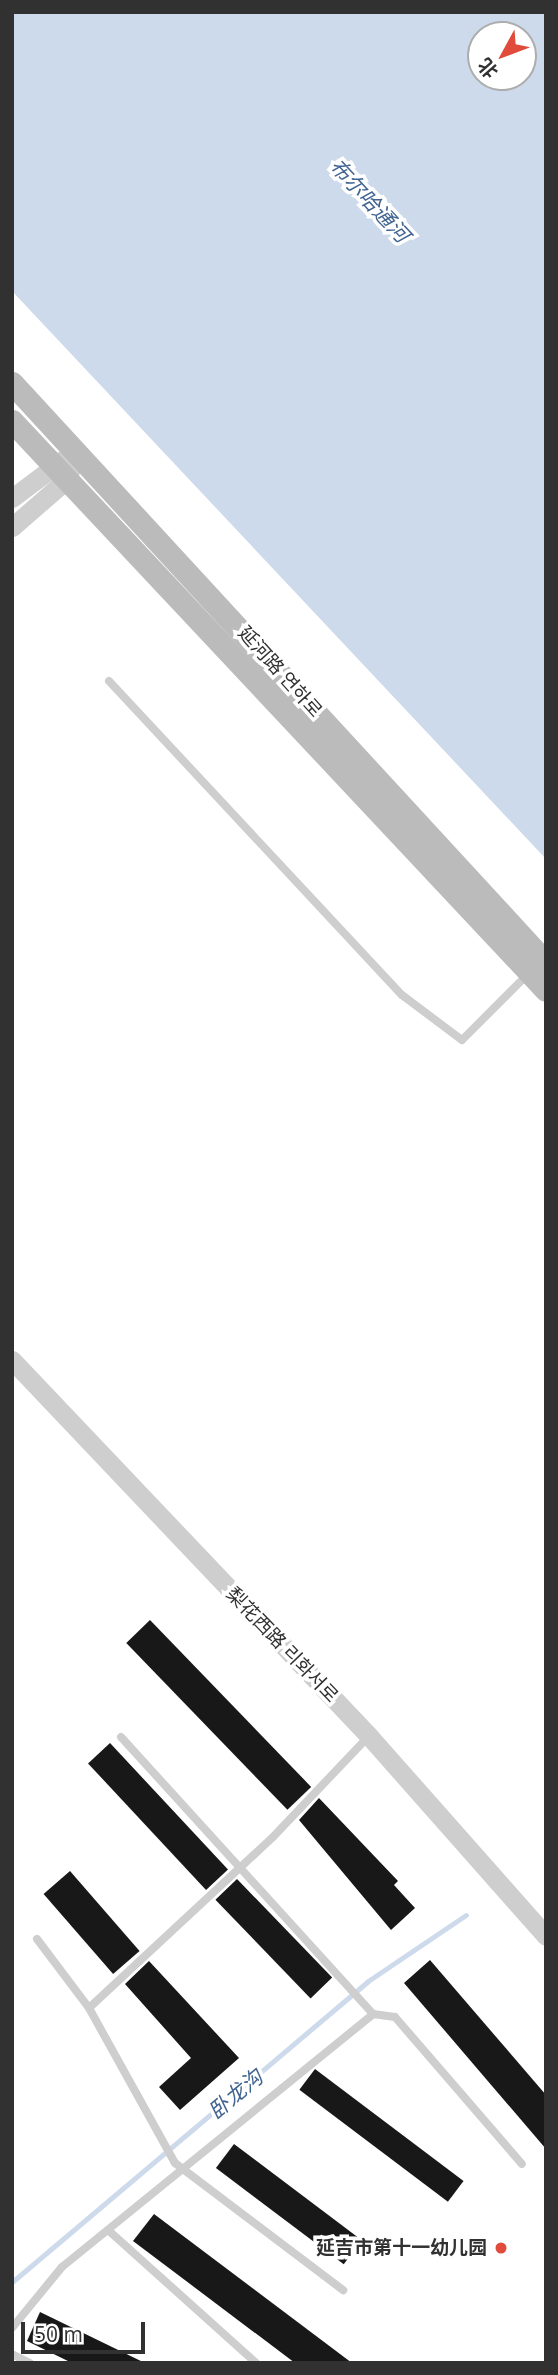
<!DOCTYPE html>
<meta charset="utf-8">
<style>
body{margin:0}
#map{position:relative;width:558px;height:2375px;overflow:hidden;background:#fff;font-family:"Open Sans","Noto Sans SC","Noto Sans KR",sans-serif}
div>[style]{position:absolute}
.water>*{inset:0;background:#cddaec}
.stream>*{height:5px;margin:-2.5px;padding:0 2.5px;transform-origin:2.5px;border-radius:2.5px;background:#cddaec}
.building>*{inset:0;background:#181818;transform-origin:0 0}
.service>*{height:8px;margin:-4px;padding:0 4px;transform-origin:4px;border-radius:4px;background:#cecece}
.tertiary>*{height:19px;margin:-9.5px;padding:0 9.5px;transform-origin:9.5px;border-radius:9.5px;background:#cecece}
.secondary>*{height:23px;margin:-11.5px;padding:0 11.5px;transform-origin:11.5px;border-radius:11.5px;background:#bbb}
.dots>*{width:19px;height:19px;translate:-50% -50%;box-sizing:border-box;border:4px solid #fff;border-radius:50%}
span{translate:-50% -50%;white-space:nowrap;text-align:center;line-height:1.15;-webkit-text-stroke:7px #fff;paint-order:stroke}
.street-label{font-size:19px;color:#313131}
.poi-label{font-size:19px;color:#313131;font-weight:700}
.right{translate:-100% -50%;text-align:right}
.water-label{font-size:21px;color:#416491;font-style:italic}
.frame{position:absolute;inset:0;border:14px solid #313131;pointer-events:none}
.north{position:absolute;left:467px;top:21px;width:70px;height:70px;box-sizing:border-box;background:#fff;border:2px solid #adadad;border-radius:50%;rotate:229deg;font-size:19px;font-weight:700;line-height:28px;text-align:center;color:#313131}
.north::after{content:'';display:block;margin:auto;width:24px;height:32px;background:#e04b3b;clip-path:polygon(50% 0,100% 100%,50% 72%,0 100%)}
.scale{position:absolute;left:21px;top:2322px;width:124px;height:32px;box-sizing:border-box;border:4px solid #313131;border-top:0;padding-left:9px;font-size:21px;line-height:24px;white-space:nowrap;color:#313131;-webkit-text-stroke:5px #fff;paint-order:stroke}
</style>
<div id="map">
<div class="water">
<div style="clip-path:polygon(evenodd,12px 12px,546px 12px,546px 859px,12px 291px,12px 12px,481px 35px,523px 35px,523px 77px,481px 77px,481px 35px)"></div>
</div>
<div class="stream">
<div style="left:12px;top:2282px;width:466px;rotate:-40.2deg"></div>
<div style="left:368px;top:1981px;width:118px;rotate:-34deg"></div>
</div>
<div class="building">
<div style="left:150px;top:1620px;width:232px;height:33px;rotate:46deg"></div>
<div style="left:110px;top:1743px;width:173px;height:30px;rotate:47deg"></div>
<div style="clip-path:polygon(319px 1798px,398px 1881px,394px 1885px,415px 1908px,391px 1930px,299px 1820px)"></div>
<div style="left:70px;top:1871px;width:106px;height:35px;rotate:49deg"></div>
<div style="left:237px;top:1879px;width:137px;height:30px;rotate:46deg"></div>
<div style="clip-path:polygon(430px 1960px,546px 2095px,546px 2149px,404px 1983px)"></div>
<div style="clip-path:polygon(149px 1961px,239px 2058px,180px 2110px,159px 2087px,191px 2058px,125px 1984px)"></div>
<div style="left:315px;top:2069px;width:186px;height:26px;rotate:37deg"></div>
<div style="left:234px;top:2144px;width:160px;height:30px;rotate:37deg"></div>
<div style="clip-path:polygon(154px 2214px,352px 2363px,295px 2363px,133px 2241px)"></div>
<div style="clip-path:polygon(40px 2312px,145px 2363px,72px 2363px,27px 2341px)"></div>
</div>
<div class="service">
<div style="left:109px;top:681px;width:429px;rotate:47deg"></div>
<div style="left:402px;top:995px;width:75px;rotate:36.9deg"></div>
<div style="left:462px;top:1040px;width:93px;rotate:-45deg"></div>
<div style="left:121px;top:1737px;width:374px;rotate:47.7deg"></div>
<div style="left:37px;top:1939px;width:86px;rotate:53deg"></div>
<div style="left:89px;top:2008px;width:177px;rotate:61deg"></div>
<div style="left:175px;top:2163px;width:211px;rotate:37.1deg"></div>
<div style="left:89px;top:2008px;width:251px;rotate:-42.9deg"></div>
<div style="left:273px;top:1837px;width:139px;rotate:-46.5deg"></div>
<div style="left:108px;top:2230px;width:199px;rotate:41.9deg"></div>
<div style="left:12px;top:2328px;width:79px;rotate:-50.7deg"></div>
<div style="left:62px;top:2267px;width:401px;rotate:-39.1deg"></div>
<div style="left:373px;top:2014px;width:22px;rotate:8deg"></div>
<div style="left:395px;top:2017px;width:194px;rotate:49.2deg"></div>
<div style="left:12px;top:2354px;width:20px;rotate:27deg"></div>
</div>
<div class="tertiary">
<div style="left:12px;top:498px;width:65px;rotate:-36.9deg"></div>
<div style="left:12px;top:527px;width:72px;rotate:-41deg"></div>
<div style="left:66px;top:480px;width:30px;rotate:-66deg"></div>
<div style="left:12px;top:1360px;width:518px;rotate:46.48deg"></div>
<div style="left:369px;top:1736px;width:267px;rotate:48.5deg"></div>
</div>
<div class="secondary">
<div style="left:12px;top:383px;width:788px;rotate:47.36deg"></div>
<div style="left:12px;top:421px;width:780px;rotate:46.82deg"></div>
</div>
<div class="dots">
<div style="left:501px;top:2248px;background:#e04b3b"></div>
</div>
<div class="street-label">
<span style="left:280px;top:672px;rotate:48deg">延河路 연하로</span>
<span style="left:282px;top:1645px;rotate:46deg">梨花西路 리화서로</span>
</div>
<div class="poi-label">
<span class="right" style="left:487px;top:2248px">延吉市第十一幼儿园</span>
</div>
<div class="water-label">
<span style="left:370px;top:200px;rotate:47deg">布尔哈通河</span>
<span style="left:235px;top:2094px;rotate:-40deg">卧龙沟</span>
</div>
<div class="frame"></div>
<div class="north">北</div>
<div class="scale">50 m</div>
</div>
